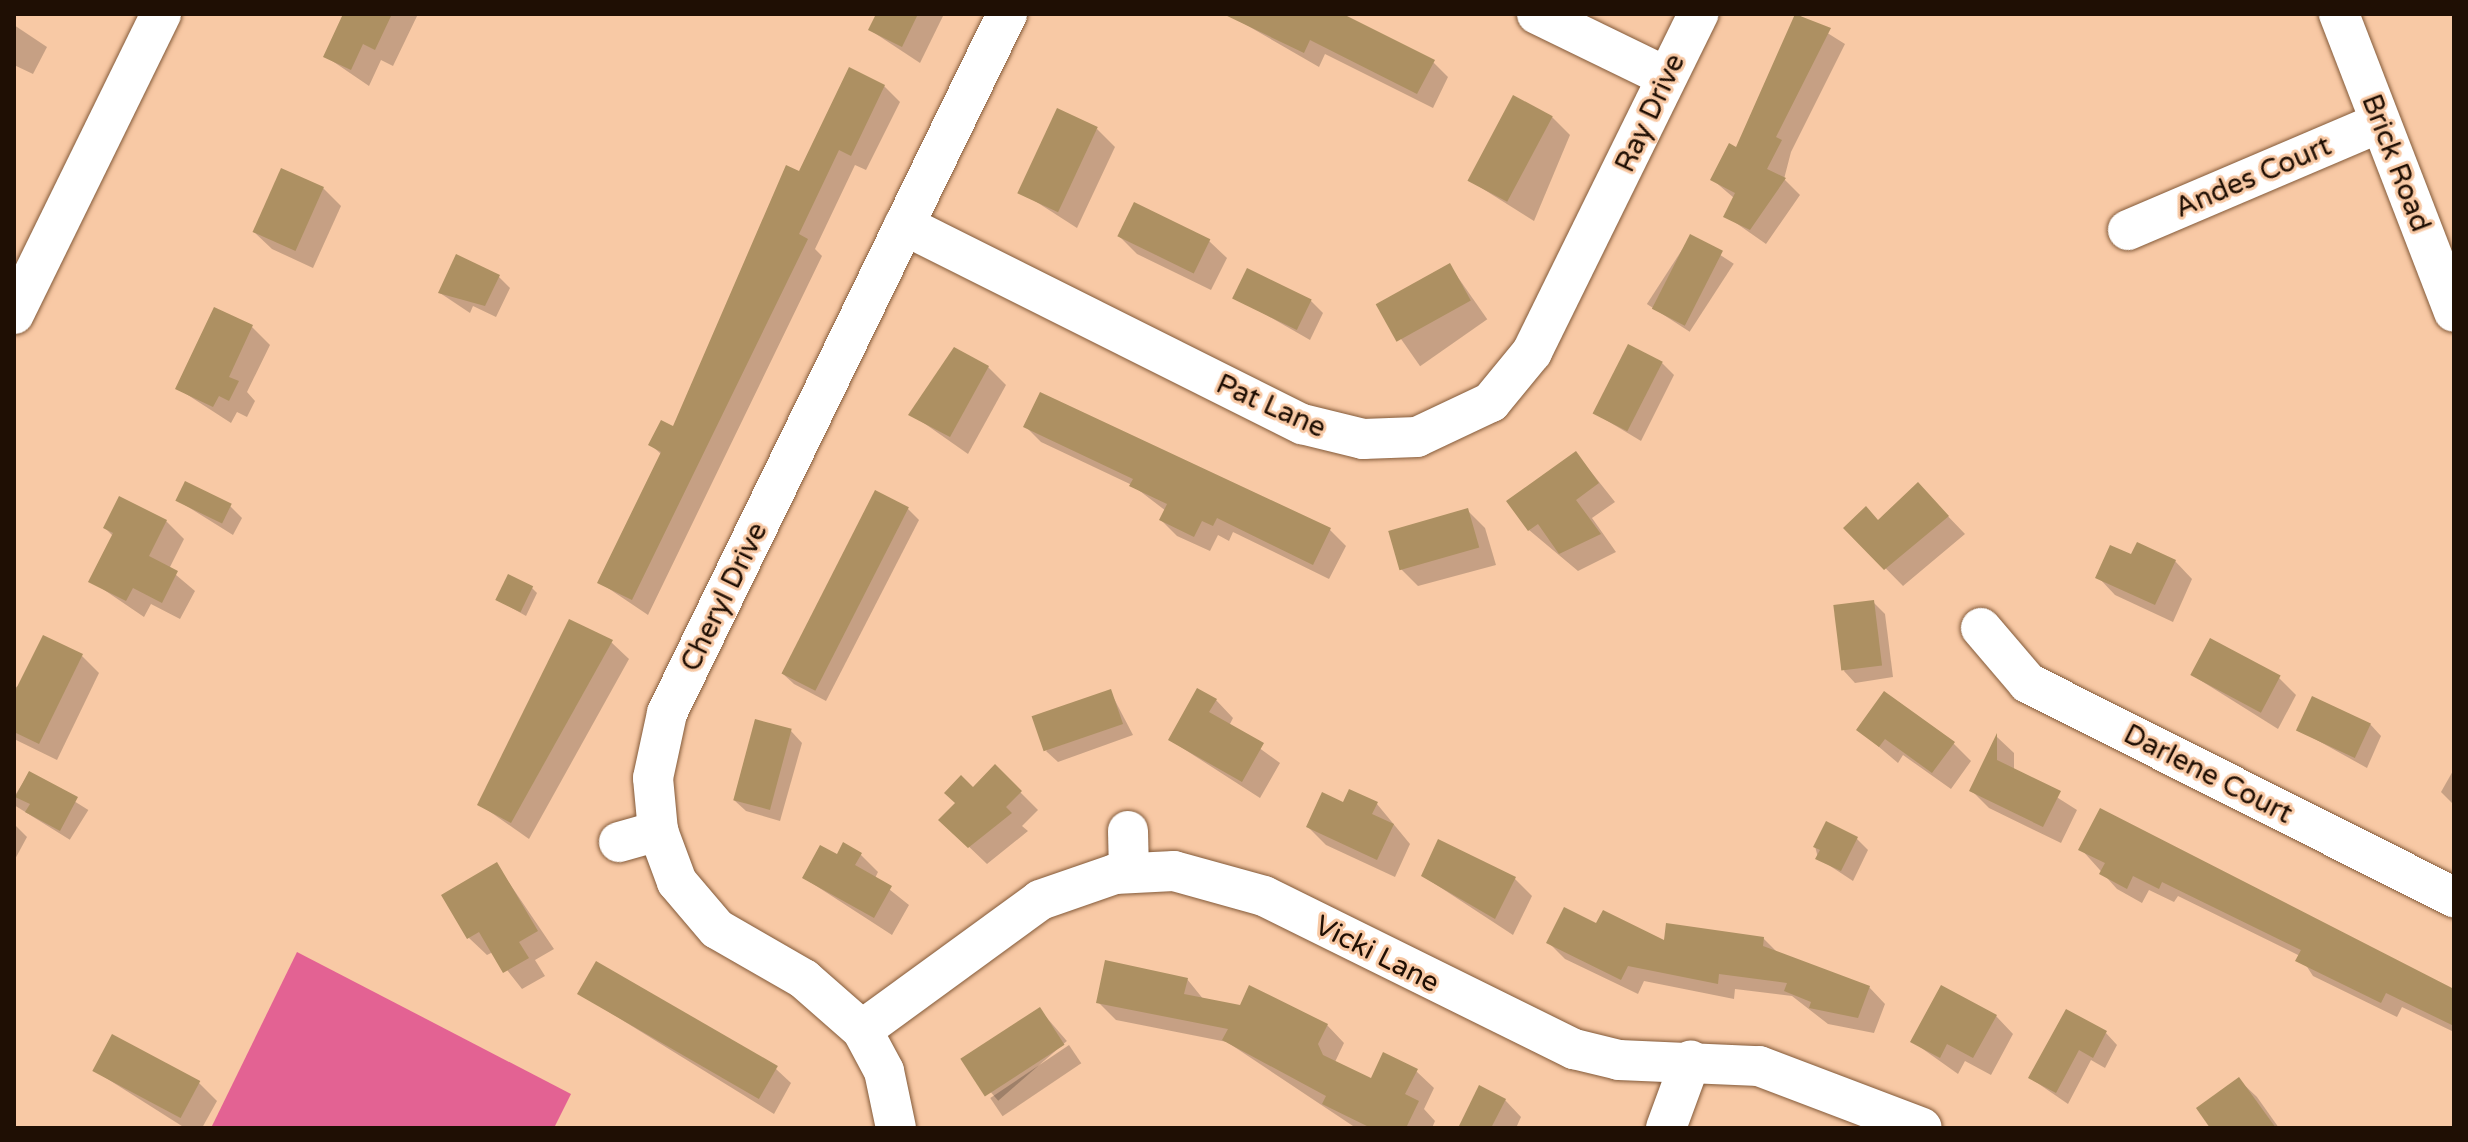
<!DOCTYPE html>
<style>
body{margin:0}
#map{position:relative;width:2468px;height:1142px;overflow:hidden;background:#f8c9a5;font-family:"Varela Round",sans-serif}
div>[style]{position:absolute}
.forest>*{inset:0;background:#e36293}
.shadow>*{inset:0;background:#0003;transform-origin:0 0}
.building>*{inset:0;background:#ad9062;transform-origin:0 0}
.roads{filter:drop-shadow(0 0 2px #835a39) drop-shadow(0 0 2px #835a39)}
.minor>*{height:40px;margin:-20px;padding:0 20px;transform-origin:20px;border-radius:20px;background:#fff}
span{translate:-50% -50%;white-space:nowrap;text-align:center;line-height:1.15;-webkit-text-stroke:6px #f8c9a5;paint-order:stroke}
.street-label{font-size:28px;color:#1f0f04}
.frame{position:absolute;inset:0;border:16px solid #1f0f04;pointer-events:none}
</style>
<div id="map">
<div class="forest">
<div style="clip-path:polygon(297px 952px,571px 1094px,554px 1128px,211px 1128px)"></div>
</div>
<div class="shadow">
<div style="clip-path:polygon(345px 14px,418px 14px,393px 66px,381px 60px,369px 86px,325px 56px)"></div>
<div style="clip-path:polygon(878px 14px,944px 14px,920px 63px,870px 30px)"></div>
<div style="clip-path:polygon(1337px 14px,1433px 62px,1448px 77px,1433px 108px,1325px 54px,1319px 67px,1229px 15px)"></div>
<div style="clip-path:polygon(1797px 14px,1845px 44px,1791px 152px,1784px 179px,1800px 195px,1766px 244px,1726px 216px,1734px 198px,1713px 180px,1737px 150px)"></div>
<div style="clip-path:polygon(14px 25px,47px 47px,33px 74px,14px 65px)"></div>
<div style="clip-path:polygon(884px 86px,900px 102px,866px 170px,855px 165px,815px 249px,822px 256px,648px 615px,599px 582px,662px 455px,651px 445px,674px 429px,800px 174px)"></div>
<div style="clip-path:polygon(1552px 117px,1570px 135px,1534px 221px,1472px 182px)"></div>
<div style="clip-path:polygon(1097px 129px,1115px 147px,1077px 228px,1021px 192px)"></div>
<div style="clip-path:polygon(323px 188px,341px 206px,313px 268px,272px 249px,254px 232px)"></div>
<div style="clip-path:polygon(1119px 236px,1209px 241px,1227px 258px,1211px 290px,1137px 254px)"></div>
<div style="left:1691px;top:236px;width:51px;height:81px;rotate:33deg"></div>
<div style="left:1450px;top:266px;width:65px;height:82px;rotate:55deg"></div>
<div style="clip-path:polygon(498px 276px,510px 288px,496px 317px,473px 306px,470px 313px,440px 293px)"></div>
<div style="clip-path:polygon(1235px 297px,1311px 301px,1323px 313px,1310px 340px)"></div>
<div style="clip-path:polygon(252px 327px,270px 345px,247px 392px,255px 401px,247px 417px,237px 412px,231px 423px,177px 388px)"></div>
<div style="clip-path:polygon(1662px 363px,1674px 375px,1641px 441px,1596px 414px)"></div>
<div style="clip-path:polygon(988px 367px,1006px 385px,968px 454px,911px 414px)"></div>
<div style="clip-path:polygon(1025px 426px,1330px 530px,1346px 546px,1329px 579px,1233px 532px,1229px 541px,1218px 535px,1210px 551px,1177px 536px,1161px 520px,1166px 511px,1132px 485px,1041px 442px)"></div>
<div style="clip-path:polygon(1576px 453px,1615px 502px,1592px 518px,1616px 552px,1578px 571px,1529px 530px)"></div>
<div style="clip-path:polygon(1918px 485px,1965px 534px,1903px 586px,1846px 528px,1879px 522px)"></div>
<div style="clip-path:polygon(177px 500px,230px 506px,242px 518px,233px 535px)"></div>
<div style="clip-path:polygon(907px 508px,919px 520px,826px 701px,794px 684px,782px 673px)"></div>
<div style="clip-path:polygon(1467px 510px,1485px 528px,1496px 565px,1418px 586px,1401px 569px)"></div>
<div style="clip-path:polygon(166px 521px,184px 539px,169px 569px,195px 591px,180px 619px,151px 604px,144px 617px,91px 581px,113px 536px,105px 528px)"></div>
<div style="clip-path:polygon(2132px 557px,2175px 561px,2192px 579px,2173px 622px,2115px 595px,2098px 577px)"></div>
<div style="clip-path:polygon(532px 588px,537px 593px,526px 616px,498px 600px)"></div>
<div style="clip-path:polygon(1873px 602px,1885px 614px,1893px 677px,1855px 683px,1844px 671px)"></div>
<div style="clip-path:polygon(611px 642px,629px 659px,529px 839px,479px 804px)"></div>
<div style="clip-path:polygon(82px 656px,99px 673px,57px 760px,14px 739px,14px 688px)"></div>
<div style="clip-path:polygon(2192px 675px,2278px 677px,2296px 695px,2278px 729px)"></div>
<div style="clip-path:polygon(1110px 691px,1133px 735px,1058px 762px,1046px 751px)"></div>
<div style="clip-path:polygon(1216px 700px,1233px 718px,1229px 726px,1280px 763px,1260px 798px,1170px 740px)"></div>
<div style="clip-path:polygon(2370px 724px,2381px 736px,2367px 768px,2299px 730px)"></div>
<div style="clip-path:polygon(1859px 730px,1953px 743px,1971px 761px,1951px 789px,1903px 755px,1898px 763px)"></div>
<div style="clip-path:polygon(791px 731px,802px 743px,780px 821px,746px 811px,734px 800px)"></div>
<div style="clip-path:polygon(1997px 737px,2014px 753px,2014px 770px,2077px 810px,2061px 843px,1989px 808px,1971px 790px)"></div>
<div style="clip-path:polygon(995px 767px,1038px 810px,1022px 826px,1028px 831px,987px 864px,941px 820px)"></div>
<div style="clip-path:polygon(2454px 769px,2454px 805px,2441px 792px)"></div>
<div style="left:29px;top:773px;width:70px;height:35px;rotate:32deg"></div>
<div style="clip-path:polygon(1377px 804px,1410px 844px,1395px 877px,1326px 845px,1308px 827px,1344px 805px)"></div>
<div style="clip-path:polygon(14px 824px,27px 837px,14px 861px)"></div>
<div style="clip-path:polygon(1856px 838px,1868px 850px,1853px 881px,1818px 858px,1815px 846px)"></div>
<div style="clip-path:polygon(2081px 849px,2454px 991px,2454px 1032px,2402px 1007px,2397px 1017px,2313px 976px,2300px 956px,2178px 896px,2174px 902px,2149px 890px,2142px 903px,2117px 889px)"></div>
<div style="clip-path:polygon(861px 855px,878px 872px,875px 878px,909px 905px,892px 935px,804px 878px,837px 857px)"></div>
<div style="clip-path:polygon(497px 865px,554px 949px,535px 960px,545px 976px,522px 989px,493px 952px,487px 955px,469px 938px)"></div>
<div style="clip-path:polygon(1423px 876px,1514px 878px,1532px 896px,1513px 935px)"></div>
<div style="clip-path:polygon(1597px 926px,1665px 943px,1763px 938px,1778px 953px,1869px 987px,1885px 1004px,1874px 1033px,1828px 1024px,1792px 996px,1735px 989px,1734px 999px,1644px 981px,1638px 994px,1565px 959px,1549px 943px)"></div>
<div style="clip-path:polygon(1187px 979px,1204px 1000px,1327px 1025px,1344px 1043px,1335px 1062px,1372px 1080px,1416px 1071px,1434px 1088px,1424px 1109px,1435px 1121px,1432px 1128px,1356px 1128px,1227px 1042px,1116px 1020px,1098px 1002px)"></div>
<div style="clip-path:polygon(580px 994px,776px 1069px,791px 1083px,774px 1114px)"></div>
<div style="left:1040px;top:1010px;width:41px;height:91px;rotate:49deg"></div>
<div style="clip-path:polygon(1996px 1016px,2013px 1034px,1991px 1075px,1965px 1061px,1958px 1074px,1913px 1042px)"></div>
<div style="clip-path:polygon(2106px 1033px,2117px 1045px,2105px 1068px,2091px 1060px,2068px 1104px,2030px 1078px)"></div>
<div style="clip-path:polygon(113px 1037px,199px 1083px,217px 1101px,202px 1128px,185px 1128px,95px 1071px)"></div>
<div style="left:1069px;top:1045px;width:22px;height:95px;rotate:56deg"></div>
<div style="clip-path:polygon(2239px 1080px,2257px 1097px,2279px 1128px,2213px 1128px)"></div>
<div style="clip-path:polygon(1505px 1100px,1521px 1117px,1516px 1128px,1464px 1128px)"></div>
</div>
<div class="building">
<div style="clip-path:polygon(343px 14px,392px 14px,375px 50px,363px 44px,351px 70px,323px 57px)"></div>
<div style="clip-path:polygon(876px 14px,918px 14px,902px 47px,868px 30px)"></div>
<div style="clip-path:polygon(1223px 14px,1343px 14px,1435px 60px,1417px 94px,1310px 40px,1304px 53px)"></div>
<div style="clip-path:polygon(1795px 14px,1831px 28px,1776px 137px,1782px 140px,1767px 169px,1786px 178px,1750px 230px,1723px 217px,1735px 193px,1710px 180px,1729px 143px,1736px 147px)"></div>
<div style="clip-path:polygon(849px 67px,885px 85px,851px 156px,839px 150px,799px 234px,808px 239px,632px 600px,597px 583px,661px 452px,648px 445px,661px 420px,673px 426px,786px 165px,799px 171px)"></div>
<div style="left:1513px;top:95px;width:45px;height:97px;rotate:28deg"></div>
<div style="left:1057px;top:108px;width:45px;height:94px;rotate:25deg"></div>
<div style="left:281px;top:168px;width:47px;height:70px;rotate:24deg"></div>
<div style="left:1134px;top:202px;width:85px;height:38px;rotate:26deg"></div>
<div style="left:1690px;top:234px;width:37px;height:84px;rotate:27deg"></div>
<div style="clip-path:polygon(456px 254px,500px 275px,485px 306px,438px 293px)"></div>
<div style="left:1450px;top:263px;width:43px;height:85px;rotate:61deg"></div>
<div style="left:1247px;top:268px;width:72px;height:34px;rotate:26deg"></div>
<div style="clip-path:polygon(214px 307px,253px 325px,229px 377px,239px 381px,229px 401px,219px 396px,213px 407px,175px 389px)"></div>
<div style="left:1628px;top:344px;width:39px;height:78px;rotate:27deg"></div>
<div style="clip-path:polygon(954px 347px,989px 366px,950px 437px,908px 415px)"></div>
<div style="clip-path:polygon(1040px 392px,1331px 528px,1313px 565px,1217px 518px,1213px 526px,1202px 521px,1194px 537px,1159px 520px,1167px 504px,1129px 486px,1133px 479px,1023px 427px)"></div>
<div style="clip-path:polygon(1576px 451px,1599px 483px,1576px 500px,1601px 534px,1559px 554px,1538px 524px,1528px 531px,1506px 501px)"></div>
<div style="left:185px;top:481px;width:52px;height:22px;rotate:26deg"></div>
<div style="clip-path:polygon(1918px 482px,1949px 516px,1884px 570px,1843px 528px,1866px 506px,1878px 520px)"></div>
<div style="left:875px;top:490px;width:38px;height:206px;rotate:27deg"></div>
<div style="clip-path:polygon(119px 496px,167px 520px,149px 556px,178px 571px,162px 603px,133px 588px,126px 601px,88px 582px,113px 533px,103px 528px)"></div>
<div style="left:1468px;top:508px;width:41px;height:83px;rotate:74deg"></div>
<div style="clip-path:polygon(2137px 542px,2176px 560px,2155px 605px,2095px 578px,2110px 545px,2131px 554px)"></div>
<div style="left:508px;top:574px;width:28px;height:29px;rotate:26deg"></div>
<div style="left:1874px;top:600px;width:66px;height:41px;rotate:83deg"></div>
<div style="clip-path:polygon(569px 619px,613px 640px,511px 823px,477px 805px)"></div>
<div style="clip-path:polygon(43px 635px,83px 654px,39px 744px,14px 732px,14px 693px)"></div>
<div style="left:2210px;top:638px;width:80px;height:42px;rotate:28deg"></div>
<div style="clip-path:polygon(1197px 688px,1217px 699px,1209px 712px,1264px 743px,1242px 782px,1168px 740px)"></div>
<div style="left:1111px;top:689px;width:37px;height:84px;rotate:71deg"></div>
<div style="clip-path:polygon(1884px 691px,1955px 742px,1932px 773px,1885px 739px,1879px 747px,1856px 730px)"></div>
<div style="left:2312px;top:696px;width:65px;height:38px;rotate:25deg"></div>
<div style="left:755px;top:719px;width:38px;height:84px;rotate:15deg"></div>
<div style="clip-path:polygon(1997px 733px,1997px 760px,2061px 791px,2043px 827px,1969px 791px)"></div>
<div style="clip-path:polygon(995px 764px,1022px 791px,1006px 807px,1012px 813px,968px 848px,938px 820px,955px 803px,944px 793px,961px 775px,973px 787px)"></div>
<div style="clip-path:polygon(29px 771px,78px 797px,60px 831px,25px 812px,30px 804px,15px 797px)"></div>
<div style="clip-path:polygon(1349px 789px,1378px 802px,1372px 814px,1394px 824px,1377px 860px,1306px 827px,1322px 792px,1343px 802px)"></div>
<div style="clip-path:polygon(2100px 808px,2454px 989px,2454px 1026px,2386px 993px,2381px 1003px,2295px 961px,2301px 950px,2162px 882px,2159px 889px,2133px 876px,2127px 889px,2099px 874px,2105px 863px,2078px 850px)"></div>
<div style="clip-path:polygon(1826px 821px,1858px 837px,1841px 871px,1815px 859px,1820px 850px,1813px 847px)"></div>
<div style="clip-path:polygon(1438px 839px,1516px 877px,1495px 919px,1421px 876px)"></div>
<div style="clip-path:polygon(843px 842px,862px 853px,855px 865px,892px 886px,874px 918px,802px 878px,820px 845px,837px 854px)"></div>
<div style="clip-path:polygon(497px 862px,538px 931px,519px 942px,529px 958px,503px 973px,479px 932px,467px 939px,441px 895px)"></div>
<div style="clip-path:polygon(1564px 907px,1596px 923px,1603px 910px,1664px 940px,1666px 923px,1764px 937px,1763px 946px,1870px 986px,1858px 1018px,1809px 1008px,1811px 1002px,1784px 991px,1787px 983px,1719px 974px,1718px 984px,1628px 966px,1621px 980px,1546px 943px)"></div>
<div style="clip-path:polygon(1105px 960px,1188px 978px,1184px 994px,1240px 1005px,1249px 985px,1328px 1024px,1318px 1044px,1323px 1055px,1371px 1078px,1383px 1052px,1418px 1069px,1405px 1094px,1419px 1101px,1406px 1128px,1371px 1128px,1322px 1104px,1326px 1096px,1222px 1040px,1228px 1029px,1096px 1003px)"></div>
<div style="left:596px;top:961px;width:210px;height:38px;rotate:30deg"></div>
<div style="clip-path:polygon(1941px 985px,1997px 1015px,1973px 1058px,1947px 1044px,1940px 1058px,1910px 1042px)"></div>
<div style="left:1040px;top:1007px;width:45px;height:95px;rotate:57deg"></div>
<div style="clip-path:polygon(2066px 1009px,2107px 1031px,2093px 1058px,2079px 1050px,2056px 1093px,2028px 1078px)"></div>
<div style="left:112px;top:1034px;width:100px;height:42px;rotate:28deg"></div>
<div style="clip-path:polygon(2239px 1077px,2276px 1128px,2210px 1128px,2196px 1108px)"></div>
<div style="clip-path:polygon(1479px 1085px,1506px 1099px,1491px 1128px,1458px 1128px)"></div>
</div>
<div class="roads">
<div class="minor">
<div style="left:1537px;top:14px;width:144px;rotate:25.9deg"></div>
<div style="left:2339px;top:14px;width:319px;rotate:68.9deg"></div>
<div style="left:904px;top:225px;width:445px;rotate:26.6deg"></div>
<div style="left:1302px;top:424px;width:63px;rotate:13.8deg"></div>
<div style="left:1363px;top:439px;width:54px;rotate:-2.1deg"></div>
<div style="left:1417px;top:437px;width:82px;rotate:-25.3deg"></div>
<div style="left:1491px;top:402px;width:65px;rotate:-50.6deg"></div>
<div style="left:1532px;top:352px;width:377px;rotate:-63.8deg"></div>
<div style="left:2128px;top:230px;width:273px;rotate:-23.1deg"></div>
<div style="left:14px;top:314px;width:334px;rotate:-63.9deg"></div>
<div style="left:1981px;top:628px;width:72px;rotate:49.5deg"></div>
<div style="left:2028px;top:683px;width:477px;rotate:26.7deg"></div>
<div style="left:1128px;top:831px;width:41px;rotate:88.6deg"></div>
<div style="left:619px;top:842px;width:41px;rotate:-15.8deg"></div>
<div style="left:862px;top:1030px;width:220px;rotate:-36.1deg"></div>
<div style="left:1040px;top:900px;width:79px;rotate:-19.1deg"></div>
<div style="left:1115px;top:874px;width:59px;rotate:-2.9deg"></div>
<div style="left:1174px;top:871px;width:93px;rotate:15.5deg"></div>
<div style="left:1264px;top:896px;width:346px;rotate:26.3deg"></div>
<div style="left:1574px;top:1049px;width:46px;rotate:13.7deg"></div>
<div style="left:1619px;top:1060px;width:140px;rotate:2.5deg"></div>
<div style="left:1759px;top:1066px;width:174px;rotate:20.8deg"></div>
<div style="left:896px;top:1128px;width:58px;rotate:-101.9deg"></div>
<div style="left:884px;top:1071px;width:47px;rotate:-118.2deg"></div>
<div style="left:862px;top:1030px;width:77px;rotate:-138.7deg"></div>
<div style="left:804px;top:979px;width:100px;rotate:-150.1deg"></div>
<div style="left:717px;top:929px;width:62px;rotate:-130.4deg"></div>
<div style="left:677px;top:882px;width:54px;rotate:-110.4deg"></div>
<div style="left:658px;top:831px;width:53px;rotate:-95.4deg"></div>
<div style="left:653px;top:778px;width:66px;rotate:-77.8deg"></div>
<div style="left:667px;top:713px;width:777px;rotate:-64.06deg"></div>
<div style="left:1666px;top:1128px;width:72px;rotate:-69.8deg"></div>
</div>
</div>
<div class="street-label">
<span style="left:1650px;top:113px;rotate:-65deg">Ray Drive</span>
<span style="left:2396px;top:163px;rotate:69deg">Brick Road</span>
<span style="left:2253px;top:177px;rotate:-23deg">Andes Court</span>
<span style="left:1271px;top:406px;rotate:24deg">Pat Lane</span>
<span style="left:724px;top:597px;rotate:-64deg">Cheryl Drive</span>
<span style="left:2208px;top:774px;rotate:27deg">Darlene Court</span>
<span style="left:1377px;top:954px;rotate:27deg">Vicki Lane</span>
</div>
<div class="frame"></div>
</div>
